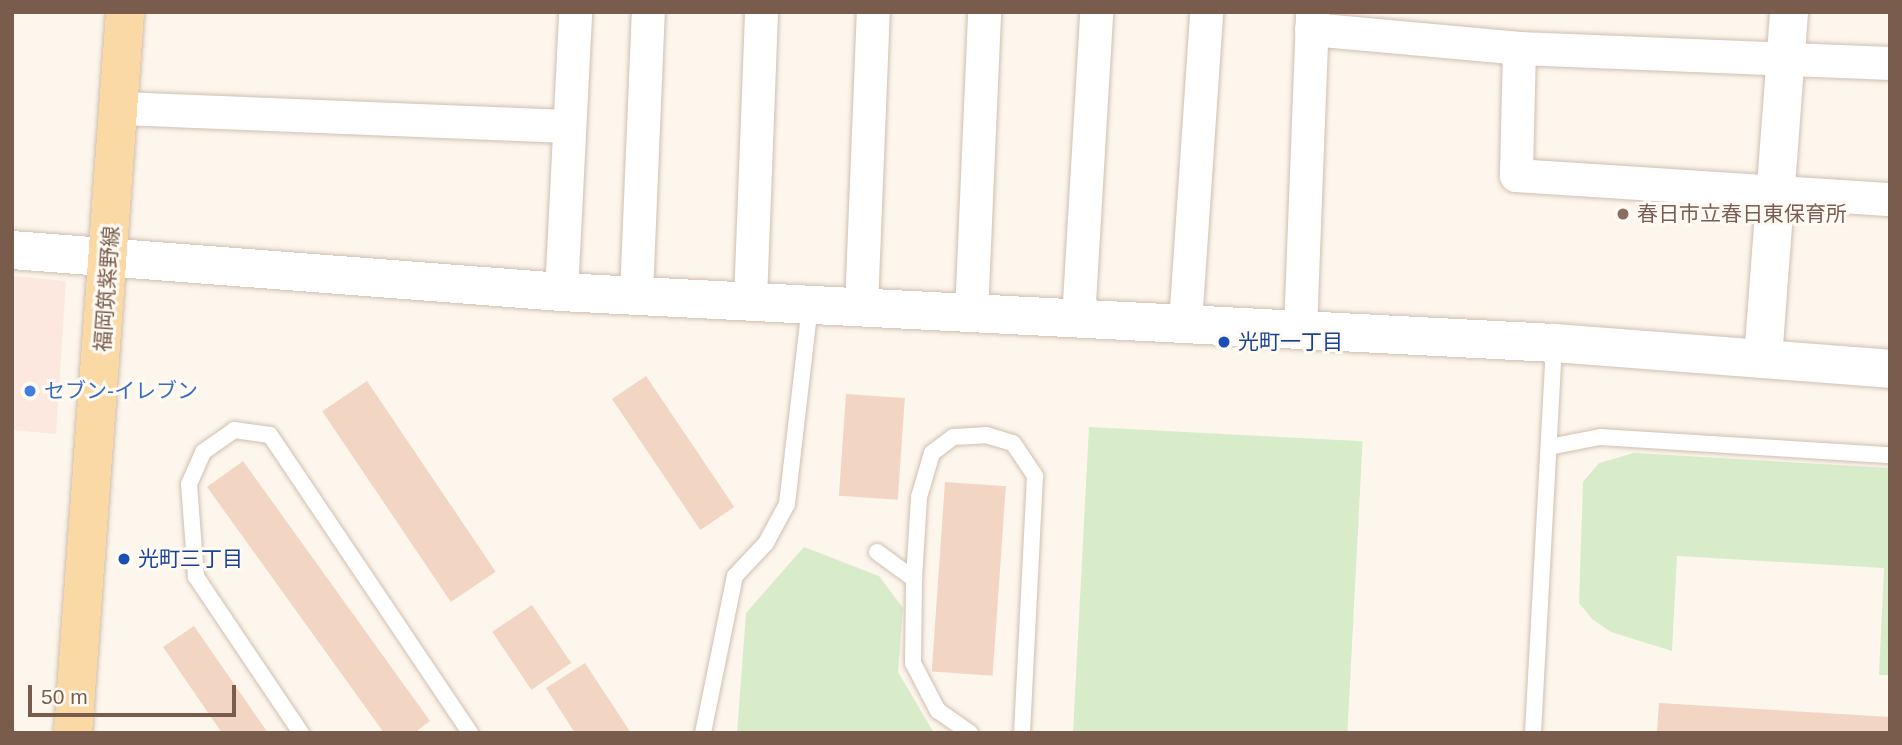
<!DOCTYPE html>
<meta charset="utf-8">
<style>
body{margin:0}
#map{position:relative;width:1902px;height:745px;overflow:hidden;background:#fdf6ec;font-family:Arial,"Noto Sans JP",sans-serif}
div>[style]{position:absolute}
.commercial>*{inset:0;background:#fde8e0}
.green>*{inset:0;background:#d8ecc9;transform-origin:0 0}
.building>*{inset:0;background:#f3d5c3;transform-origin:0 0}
.roads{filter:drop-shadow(0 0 2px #d1beb0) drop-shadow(0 0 2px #d1beb0)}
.service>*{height:16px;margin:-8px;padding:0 8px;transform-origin:8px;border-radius:8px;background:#fff}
.minor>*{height:33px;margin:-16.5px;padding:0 16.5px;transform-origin:16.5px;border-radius:16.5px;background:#fff}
.tertiary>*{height:38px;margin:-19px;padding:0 19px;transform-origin:19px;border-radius:19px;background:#fff}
.primary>*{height:38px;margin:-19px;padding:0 19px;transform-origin:19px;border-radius:19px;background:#fbd9a5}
.dots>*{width:19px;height:19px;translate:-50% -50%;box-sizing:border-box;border:4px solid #fffaf3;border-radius:50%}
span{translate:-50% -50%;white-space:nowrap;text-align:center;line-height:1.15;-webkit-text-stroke:6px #fffaf3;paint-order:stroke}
.education-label{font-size:21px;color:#785e54}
.left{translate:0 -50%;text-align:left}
.street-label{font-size:21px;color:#7a5c4d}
.transit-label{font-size:21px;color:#164399}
.shop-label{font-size:21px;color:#366cbe}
.frame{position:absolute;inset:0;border:14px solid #7a5c4d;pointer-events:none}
.scale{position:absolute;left:28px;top:685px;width:208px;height:32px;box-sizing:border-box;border:4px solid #7a5c4d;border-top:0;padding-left:9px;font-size:21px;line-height:24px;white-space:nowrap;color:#7a5c4d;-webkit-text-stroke:5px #fffaf3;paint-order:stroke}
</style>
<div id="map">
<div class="commercial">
<div style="clip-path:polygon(12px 276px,66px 281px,56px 434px,12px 430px)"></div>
</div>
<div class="green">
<div style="left:1089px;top:427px;width:274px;height:306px;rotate:3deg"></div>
<div style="clip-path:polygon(1634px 453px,1890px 468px,1890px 675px,1879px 675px,1884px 568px,1677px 556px,1672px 651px,1611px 632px,1592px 619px,1579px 603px,1583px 482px,1599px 463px)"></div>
<div style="clip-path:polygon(804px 547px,879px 576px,903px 608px,898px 672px,934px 733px,737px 733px,746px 613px)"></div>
</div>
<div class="building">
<div style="left:646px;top:376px;width:158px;height:41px;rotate:56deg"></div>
<div style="left:367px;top:381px;width:230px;height:54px;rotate:56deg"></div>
<div style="left:846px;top:394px;width:59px;height:102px;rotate:4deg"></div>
<div style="clip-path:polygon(243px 461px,430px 721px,414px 733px,384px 733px,207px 487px)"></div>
<div style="left:945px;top:482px;width:61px;height:190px;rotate:4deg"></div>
<div style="left:532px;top:605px;width:70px;height:48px;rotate:56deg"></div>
<div style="clip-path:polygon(194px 626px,268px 733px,222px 733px,163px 647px)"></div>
<div style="clip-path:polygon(585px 663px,631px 733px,575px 733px,546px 688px)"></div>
<div style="clip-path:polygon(1659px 703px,1890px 717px,1890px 733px,1657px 733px)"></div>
</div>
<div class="roads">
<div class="service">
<div style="left:1549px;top:447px;width:52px;rotate:-11.1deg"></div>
<div style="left:1600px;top:437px;width:291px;rotate:3.6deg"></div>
<div style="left:877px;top:552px;width:46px;rotate:36.1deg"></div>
<div style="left:301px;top:733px;width:188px;rotate:-123.9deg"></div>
<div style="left:196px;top:577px;width:93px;rotate:-94.3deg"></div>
<div style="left:189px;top:484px;width:35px;rotate:-66deg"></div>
<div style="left:203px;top:452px;width:38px;rotate:-35deg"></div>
<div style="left:234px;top:430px;width:36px;rotate:8deg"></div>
<div style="left:270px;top:435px;width:359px;rotate:56.1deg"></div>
<div style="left:703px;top:733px;width:160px;rotate:-78.5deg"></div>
<div style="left:735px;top:576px;width:45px;rotate:-46.8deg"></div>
<div style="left:766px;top:543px;width:44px;rotate:-61.7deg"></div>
<div style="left:787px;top:504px;width:201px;rotate:-83.4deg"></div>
<div style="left:970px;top:733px;width:39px;rotate:-145deg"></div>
<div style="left:938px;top:711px;width:54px;rotate:-117.5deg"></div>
<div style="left:913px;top:663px;width:84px;rotate:-89.3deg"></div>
<div style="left:914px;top:579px;width:82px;rotate:-86.5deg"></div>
<div style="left:919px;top:497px;width:46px;rotate:-73.5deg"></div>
<div style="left:932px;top:453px;width:26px;rotate:-37deg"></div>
<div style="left:953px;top:437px;width:33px;rotate:-3deg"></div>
<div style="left:986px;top:435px;width:28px;rotate:17deg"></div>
<div style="left:1013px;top:443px;width:40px;rotate:56deg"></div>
<div style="left:1035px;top:476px;width:257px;rotate:92.9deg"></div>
<div style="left:1533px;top:733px;width:391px;rotate:-86.9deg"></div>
</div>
<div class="minor">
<div style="left:1311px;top:29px;width:209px;rotate:5.2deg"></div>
<div style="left:1890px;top:63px;width:371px;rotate:-177.7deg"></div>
<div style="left:1519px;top:48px;width:127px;rotate:91.4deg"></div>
<div style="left:1516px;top:175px;width:375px;rotate:3.7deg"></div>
<div style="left:119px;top:108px;width:450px;rotate:2.3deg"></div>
<div style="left:561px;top:292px;width:280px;rotate:-87.1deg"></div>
<div style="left:636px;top:294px;width:282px;rotate:-87.6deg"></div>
<div style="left:750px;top:300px;width:288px;rotate:-87.8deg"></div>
<div style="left:861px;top:306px;width:294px;rotate:-87.7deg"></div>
<div style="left:971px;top:313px;width:301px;rotate:-87.5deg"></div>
<div style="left:1078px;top:319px;width:308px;rotate:-86.6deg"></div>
<div style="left:1185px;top:323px;width:312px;rotate:-86.1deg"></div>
<div style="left:1300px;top:329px;width:317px;rotate:-87.8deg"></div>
</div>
<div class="tertiary">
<div style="left:12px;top:250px;width:551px;rotate:4.37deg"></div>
<div style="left:561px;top:292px;width:994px;rotate:2.94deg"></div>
<div style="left:1554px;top:343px;width:337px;rotate:4.4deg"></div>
<div style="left:1763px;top:359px;width:348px;rotate:-85.7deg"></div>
</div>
<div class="primary">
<div style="left:73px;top:733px;width:723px;rotate:-85.87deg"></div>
</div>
</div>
<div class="dots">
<div style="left:1623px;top:214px;background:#8d6e63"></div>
<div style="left:1224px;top:342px;background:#1a4fb4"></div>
<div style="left:30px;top:391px;background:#3f7fe0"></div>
<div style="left:124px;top:559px;background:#1a4fb4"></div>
</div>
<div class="education-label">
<span class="left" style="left:1637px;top:214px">春日市立春日東保育所</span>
</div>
<div class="street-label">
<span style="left:107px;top:289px;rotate:-86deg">福岡筑紫野線</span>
</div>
<div class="transit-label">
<span class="left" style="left:1238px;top:342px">光町一丁目</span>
<span class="left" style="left:138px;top:559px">光町三丁目</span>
</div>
<div class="shop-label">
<span class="left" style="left:44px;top:391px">セブン-イレブン</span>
</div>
<div class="frame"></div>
<div class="scale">50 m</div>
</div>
